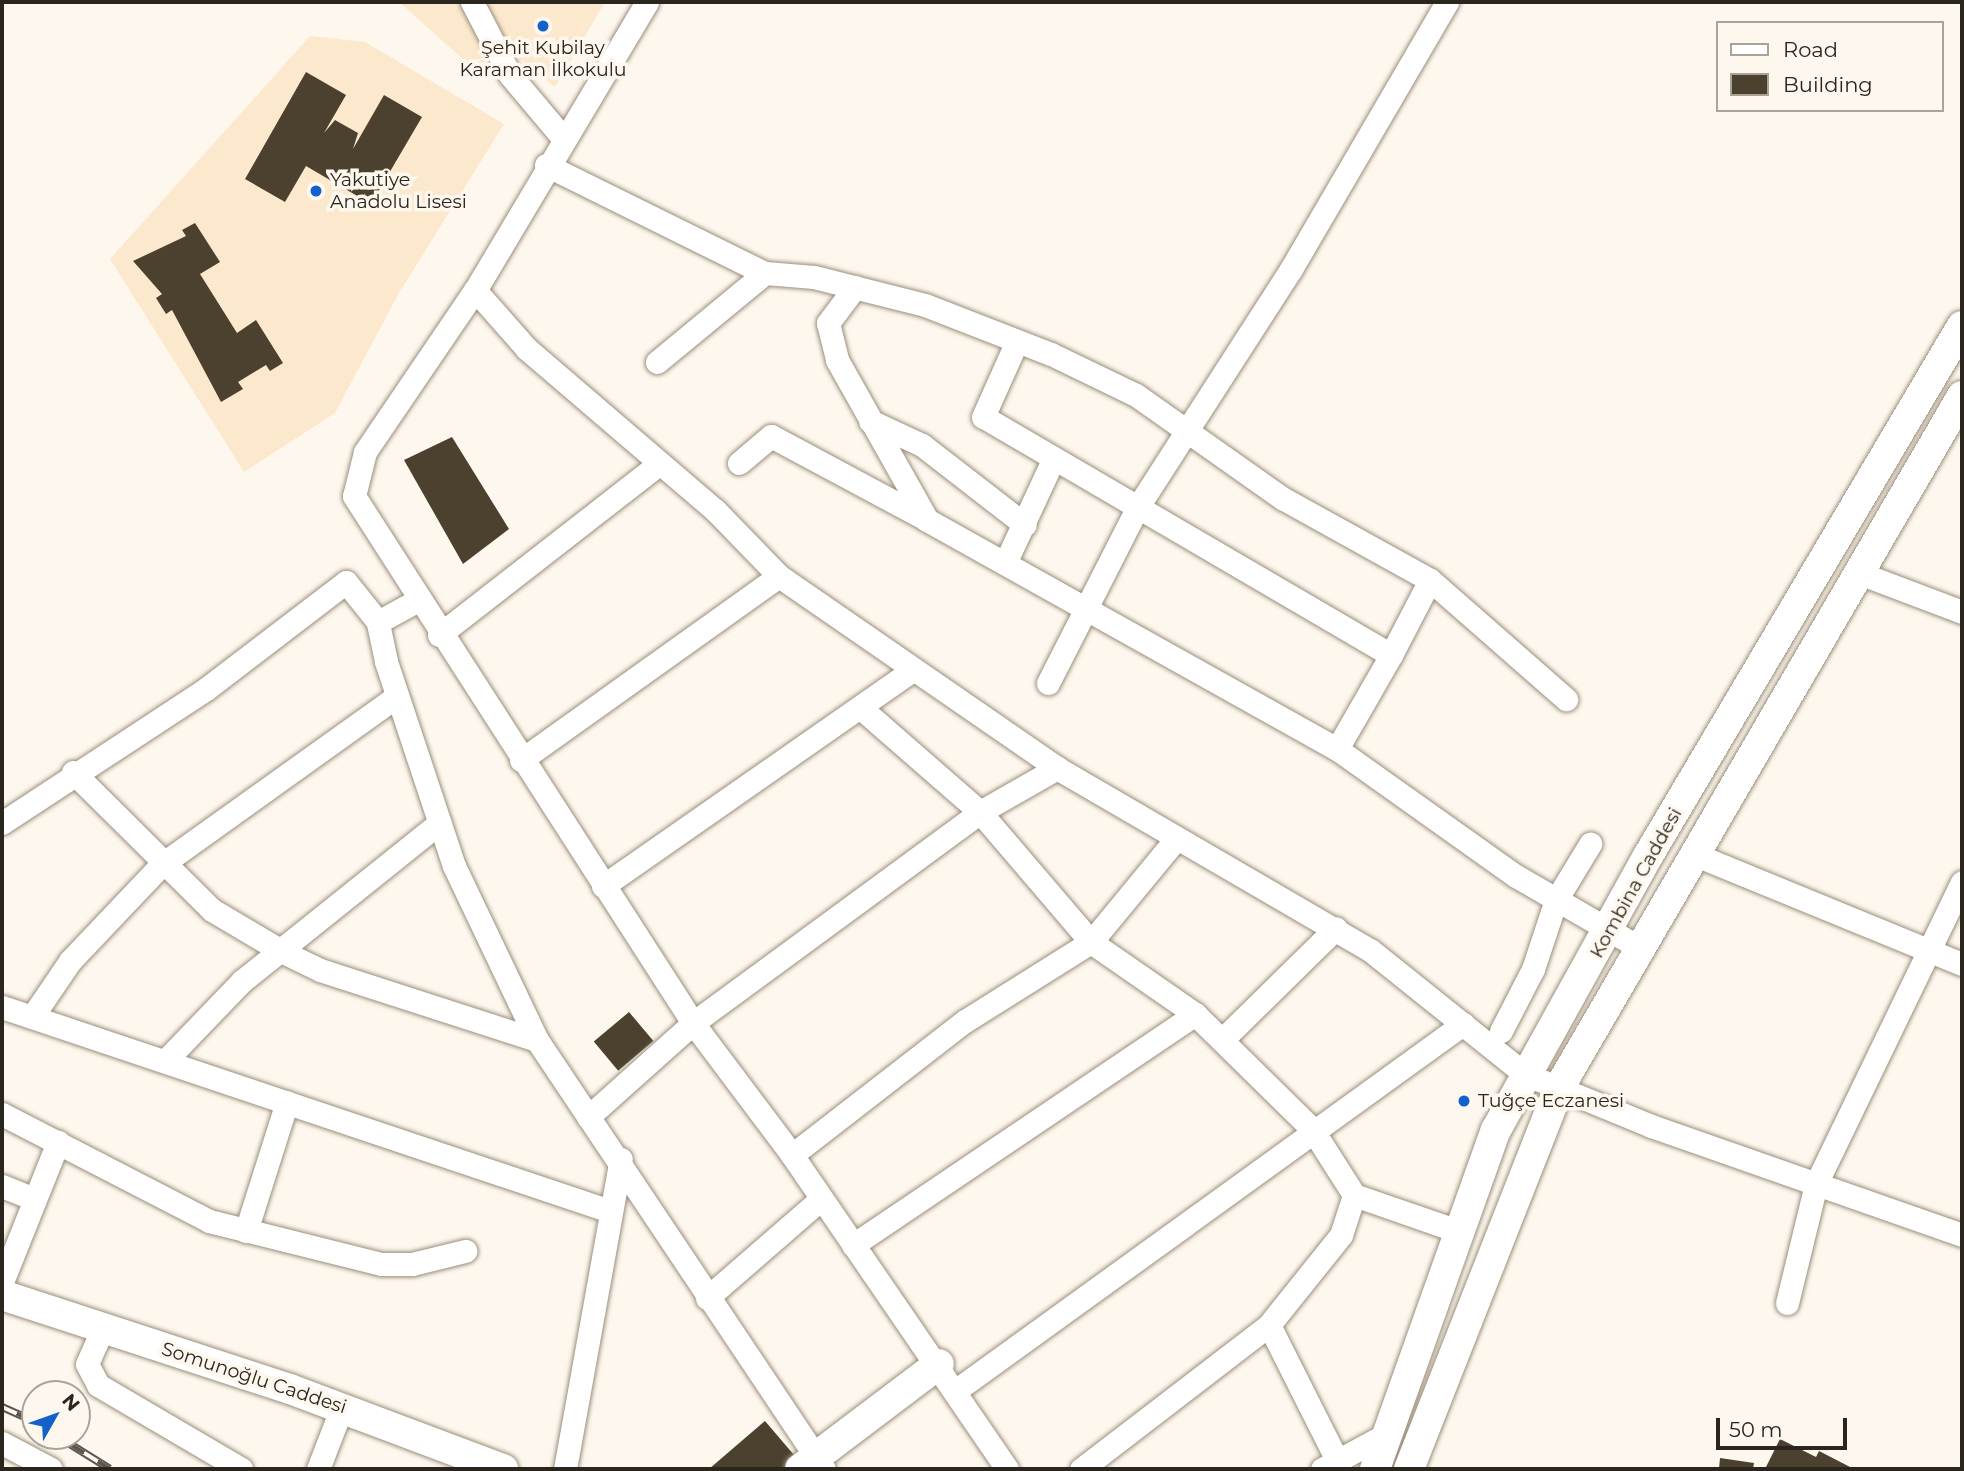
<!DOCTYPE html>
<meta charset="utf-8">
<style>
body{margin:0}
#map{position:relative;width:1964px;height:1471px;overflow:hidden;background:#fdf7ee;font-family:Montserrat,sans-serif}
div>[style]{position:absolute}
.built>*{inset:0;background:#fce9cd}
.building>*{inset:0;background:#4c402f;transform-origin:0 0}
.roads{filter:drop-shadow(0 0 2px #9b8e7a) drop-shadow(0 0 2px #9b8e7a)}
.minor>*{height:23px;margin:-11.5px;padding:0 11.5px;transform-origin:11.5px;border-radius:11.5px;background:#fff}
.major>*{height:30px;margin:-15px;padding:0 15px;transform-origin:15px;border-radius:15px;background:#fff}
.rail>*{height:8px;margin-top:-4px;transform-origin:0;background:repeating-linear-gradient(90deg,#fdf7ee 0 16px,#5c564e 0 32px);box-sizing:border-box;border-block:2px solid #5c564e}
.dots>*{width:19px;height:19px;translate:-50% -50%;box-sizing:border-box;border:4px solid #fdf7ee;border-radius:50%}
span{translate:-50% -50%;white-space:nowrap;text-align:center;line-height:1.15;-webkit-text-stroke:7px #fdf7ee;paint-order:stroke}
.poi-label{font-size:19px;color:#2a251d}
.left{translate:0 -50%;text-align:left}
.street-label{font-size:19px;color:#2a251d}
.frame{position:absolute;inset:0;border:4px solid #2a251d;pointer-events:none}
.legend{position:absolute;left:1716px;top:21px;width:228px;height:91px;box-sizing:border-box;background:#fdf7ee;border:2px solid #a9a39a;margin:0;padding:9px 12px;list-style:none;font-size:21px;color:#2a251d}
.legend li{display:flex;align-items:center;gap:14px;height:35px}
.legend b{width:35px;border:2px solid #a9a39a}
.north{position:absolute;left:21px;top:1380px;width:70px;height:70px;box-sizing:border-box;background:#fdf7ee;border:2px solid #a9a39a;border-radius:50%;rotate:50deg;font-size:19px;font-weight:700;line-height:28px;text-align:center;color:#2a251d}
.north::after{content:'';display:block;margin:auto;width:24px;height:32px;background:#1361cb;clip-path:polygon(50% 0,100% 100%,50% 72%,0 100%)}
.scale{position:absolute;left:1716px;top:1418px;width:131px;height:32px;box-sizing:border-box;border:4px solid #2a251d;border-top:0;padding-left:9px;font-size:21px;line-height:24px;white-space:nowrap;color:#2a251d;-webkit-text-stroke:5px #fdf7ee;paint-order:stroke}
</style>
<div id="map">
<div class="built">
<div style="clip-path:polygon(399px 2px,465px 2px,492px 56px,474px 69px)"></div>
<div style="clip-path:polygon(484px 2px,605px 2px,555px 87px,507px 49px)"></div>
<div style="clip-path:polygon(310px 36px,365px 42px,504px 124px,399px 293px,335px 413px,244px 472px,110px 259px)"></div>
</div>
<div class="building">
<div style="clip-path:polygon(306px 72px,346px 95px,324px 133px,335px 120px,358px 133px,353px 149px,384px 95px,422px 117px,371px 204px,306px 166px,285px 202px,245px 179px)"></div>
<div style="clip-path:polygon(195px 223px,220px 262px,200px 274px,237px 333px,256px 320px,283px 363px,270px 371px,266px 365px,238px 382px,243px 389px,221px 402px,172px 310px,166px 314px,156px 298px,162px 294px,133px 261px,186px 236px,182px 230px)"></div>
<div style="clip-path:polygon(452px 437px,509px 529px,463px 564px,404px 460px)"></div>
<div style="left:629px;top:1012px;width:38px;height:46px;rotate:50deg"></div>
<div style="clip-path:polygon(765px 1421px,800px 1462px,792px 1469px,709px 1469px)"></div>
<div style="clip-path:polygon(1780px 1439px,1816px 1457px,1819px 1451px,1854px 1469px,1771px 1469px,1766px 1467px)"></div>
<div style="clip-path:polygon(1720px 1458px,1754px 1463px,1753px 1469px,1719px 1469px)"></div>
</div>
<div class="roads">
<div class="minor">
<div style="left:472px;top:2px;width:82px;rotate:62.5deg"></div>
<div style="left:510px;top:75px;width:82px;rotate:49.9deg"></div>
<div style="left:647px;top:2px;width:335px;rotate:120.8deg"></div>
<div style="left:475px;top:290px;width:79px;rotate:48.6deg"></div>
<div style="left:527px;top:349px;width:248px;rotate:40.6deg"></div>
<div style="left:715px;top:510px;width:92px;rotate:45.9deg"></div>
<div style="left:779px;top:576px;width:338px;rotate:34.6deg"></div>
<div style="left:1057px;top:768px;width:362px;rotate:30.2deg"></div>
<div style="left:1370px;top:950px;width:198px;rotate:38.7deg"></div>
<div style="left:1525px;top:1074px;width:136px;rotate:22.4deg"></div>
<div style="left:1651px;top:1126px;width:330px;rotate:19.3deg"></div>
<div style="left:546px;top:165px;width:244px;rotate:26.3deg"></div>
<div style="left:765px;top:273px;width:49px;rotate:4.7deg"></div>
<div style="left:814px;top:277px;width:114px;rotate:14.2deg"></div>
<div style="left:925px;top:305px;width:135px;rotate:21.3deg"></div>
<div style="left:1051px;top:354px;width:94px;rotate:25.8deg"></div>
<div style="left:1136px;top:395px;width:179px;rotate:35.2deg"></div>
<div style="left:1282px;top:498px;width:169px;rotate:29deg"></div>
<div style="left:1430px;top:580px;width:85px;rotate:117.5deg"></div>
<div style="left:1391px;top:655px;width:472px;rotate:-149.7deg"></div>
<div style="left:983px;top:417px;width:83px;rotate:-65.9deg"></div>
<div style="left:855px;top:287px;width:45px;rotate:126.9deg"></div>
<div style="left:828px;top:323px;width:38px;rotate:76deg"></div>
<div style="left:837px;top:360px;width:184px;rotate:60.6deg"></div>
<div style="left:927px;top:520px;width:470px;rotate:29.2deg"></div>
<div style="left:1337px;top:749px;width:219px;rotate:35.4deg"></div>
<div style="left:1516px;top:876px;width:143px;rotate:30.1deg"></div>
<div style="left:475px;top:290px;width:196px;rotate:124.2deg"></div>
<div style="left:365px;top:452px;width:45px;rotate:104deg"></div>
<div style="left:354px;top:496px;width:627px;rotate:57.25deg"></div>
<div style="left:693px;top:1023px;width:165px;rotate:53.1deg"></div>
<div style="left:792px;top:1155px;width:381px;rotate:55.6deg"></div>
<div style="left:657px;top:362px;width:140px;rotate:-39.5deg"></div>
<div style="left:870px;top:421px;width:57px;rotate:24.8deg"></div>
<div style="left:922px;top:445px;width:130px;rotate:37.8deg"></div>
<div style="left:739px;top:463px;width:42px;rotate:-40.2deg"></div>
<div style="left:771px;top:436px;width:176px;rotate:28.2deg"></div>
<div style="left:1007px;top:559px;width:109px;rotate:-65.1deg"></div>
<div style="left:1862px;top:574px;width:107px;rotate:20.8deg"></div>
<div style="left:1430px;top:580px;width:181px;rotate:41.2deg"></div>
<div style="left:439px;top:635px;width:279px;rotate:-37.9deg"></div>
<div style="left:1048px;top:683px;width:196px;rotate:-63deg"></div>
<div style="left:1137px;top:508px;width:284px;rotate:-57.2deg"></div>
<div style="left:1291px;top:269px;width:309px;rotate:-59.7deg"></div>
<div style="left:863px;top:710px;width:155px;rotate:41.1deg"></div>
<div style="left:980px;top:812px;width:171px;rotate:49.5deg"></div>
<div style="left:1091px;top:942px;width:132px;rotate:-50.5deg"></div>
<div style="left:1337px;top:749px;width:108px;rotate:-60.1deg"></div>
<div style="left:521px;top:760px;width:317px;rotate:-35.5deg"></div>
<div style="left:73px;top:772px;width:196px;rotate:44.8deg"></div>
<div style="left:212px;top:910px;width:82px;rotate:30.6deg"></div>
<div style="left:283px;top:952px;width:41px;rotate:25.9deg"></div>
<div style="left:320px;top:970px;width:228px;rotate:17.9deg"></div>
<div style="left:537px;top:1040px;width:193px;rotate:-115.5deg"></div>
<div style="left:454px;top:866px;width:216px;rotate:-108.4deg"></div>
<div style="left:386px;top:661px;width:40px;rotate:-102deg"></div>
<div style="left:378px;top:622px;width:46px;rotate:-28.8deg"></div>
<div style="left:2px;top:823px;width:244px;rotate:-33.3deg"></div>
<div style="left:206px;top:689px;width:176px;rotate:-37.4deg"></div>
<div style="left:346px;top:582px;width:51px;rotate:51.3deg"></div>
<div style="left:1696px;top:855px;width:287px;rotate:22.3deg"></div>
<div style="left:603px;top:886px;width:376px;rotate:-34.9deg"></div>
<div style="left:2px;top:1007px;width:641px;rotate:18.55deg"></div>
<div style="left:32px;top:1017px;width:68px;rotate:-55.8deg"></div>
<div style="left:70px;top:961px;width:132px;rotate:-46.5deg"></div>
<div style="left:161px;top:865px;width:290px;rotate:-35.6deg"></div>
<div style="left:1501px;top:1031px;width:70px;rotate:-62.7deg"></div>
<div style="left:1533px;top:969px;width:73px;rotate:-71.6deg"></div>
<div style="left:1556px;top:900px;width:66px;rotate:-58.7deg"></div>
<div style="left:1223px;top:1039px;width:158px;rotate:-44.5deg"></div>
<div style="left:537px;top:1040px;width:516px;rotate:56.22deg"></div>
<div style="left:167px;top:1059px;width:108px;rotate:-46.1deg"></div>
<div style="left:242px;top:981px;width:253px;rotate:-38.7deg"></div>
<div style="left:2px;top:1114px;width:233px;rotate:27.3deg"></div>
<div style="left:209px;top:1221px;width:178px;rotate:14deg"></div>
<div style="left:382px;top:1264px;width:30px"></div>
<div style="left:412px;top:1264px;width:55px;rotate:-13.8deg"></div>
<div style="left:588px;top:1117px;width:141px;rotate:-41.8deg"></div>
<div style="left:693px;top:1023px;width:356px;rotate:-36.3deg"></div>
<div style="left:980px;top:812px;width:89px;rotate:-29.7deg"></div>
<div style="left:792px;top:1155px;width:219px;rotate:-37.8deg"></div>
<div style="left:965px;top:1021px;width:149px;rotate:-32.1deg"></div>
<div style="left:1091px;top:942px;width:126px;rotate:34.7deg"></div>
<div style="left:1195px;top:1014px;width:164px;rotate:44.5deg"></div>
<div style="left:1312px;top:1129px;width:78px;rotate:57.5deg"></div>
<div style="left:1354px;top:1195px;width:42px;rotate:108deg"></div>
<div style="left:1341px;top:1235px;width:115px;rotate:128.7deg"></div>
<div style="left:1269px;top:1325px;width:237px;rotate:142.5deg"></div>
<div style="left:2px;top:1186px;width:35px;rotate:22deg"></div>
<div style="left:1354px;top:1195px;width:110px;rotate:19.1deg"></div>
<div style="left:246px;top:1231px;width:135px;rotate:-72.4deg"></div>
<div style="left:853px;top:1245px;width:413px;rotate:-34deg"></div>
<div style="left:2px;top:1282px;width:151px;rotate:-68.2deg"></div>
<div style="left:707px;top:1298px;width:151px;rotate:-41deg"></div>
<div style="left:1787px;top:1303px;width:122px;rotate:-76.3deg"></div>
<div style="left:1816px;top:1184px;width:335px;rotate:-64.2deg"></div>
<div style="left:1269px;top:1325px;width:153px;rotate:63.3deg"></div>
<div style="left:103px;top:1328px;width:39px;rotate:114deg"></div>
<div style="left:87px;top:1364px;width:24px;rotate:62deg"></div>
<div style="left:98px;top:1385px;width:166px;rotate:30.4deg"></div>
<div style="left:955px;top:1391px;width:627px;rotate:-35.85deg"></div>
<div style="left:2px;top:1443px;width:55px;rotate:28deg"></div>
<div style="left:318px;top:1469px;width:66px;rotate:-68.8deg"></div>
<div style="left:565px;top:1469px;width:315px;rotate:-79.8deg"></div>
<div style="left:1322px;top:1469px;width:72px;rotate:-28.4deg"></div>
</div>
<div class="major">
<div style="left:2px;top:1295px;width:303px;rotate:18.1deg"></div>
<div style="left:290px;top:1389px;width:228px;rotate:20.6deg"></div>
<div style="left:800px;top:1469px;width:174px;rotate:-37.1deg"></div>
<div style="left:1375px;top:1469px;width:360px;rotate:-70.4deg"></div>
<div style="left:1496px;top:1130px;width:313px;rotate:-61deg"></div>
<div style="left:1648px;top:856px;width:616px;rotate:-59.36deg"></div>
<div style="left:1409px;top:1469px;width:409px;rotate:-68.5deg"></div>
<div style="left:1559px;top:1088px;width:801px;rotate:-59.78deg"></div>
</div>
</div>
<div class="rail">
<div style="left:2px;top:1407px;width:36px;rotate:24deg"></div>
<div style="left:57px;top:1436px;width:62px;rotate:31.9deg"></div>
</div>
<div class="dots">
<div style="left:543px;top:26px;background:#1361cb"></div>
<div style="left:316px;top:191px;background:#1361cb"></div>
<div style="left:1464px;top:1101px;background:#1361cb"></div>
</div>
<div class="poi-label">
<span style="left:543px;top:59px">Şehit Kubilay<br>Karaman İlkokulu</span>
<span class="left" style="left:330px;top:191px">Yakutiye<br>Anadolu Lisesi</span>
<span class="left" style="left:1478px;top:1101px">Tuğçe Eczanesi</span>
</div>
<div class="street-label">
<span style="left:1636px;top:883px;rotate:-61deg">Kombina Caddesi</span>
<span style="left:254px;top:1378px;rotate:18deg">Somunoğlu Caddesi</span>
</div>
<div class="frame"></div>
<ul class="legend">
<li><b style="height:9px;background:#fff"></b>Road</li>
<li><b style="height:19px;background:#4c402f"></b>Building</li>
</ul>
<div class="north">N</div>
<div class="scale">50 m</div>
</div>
